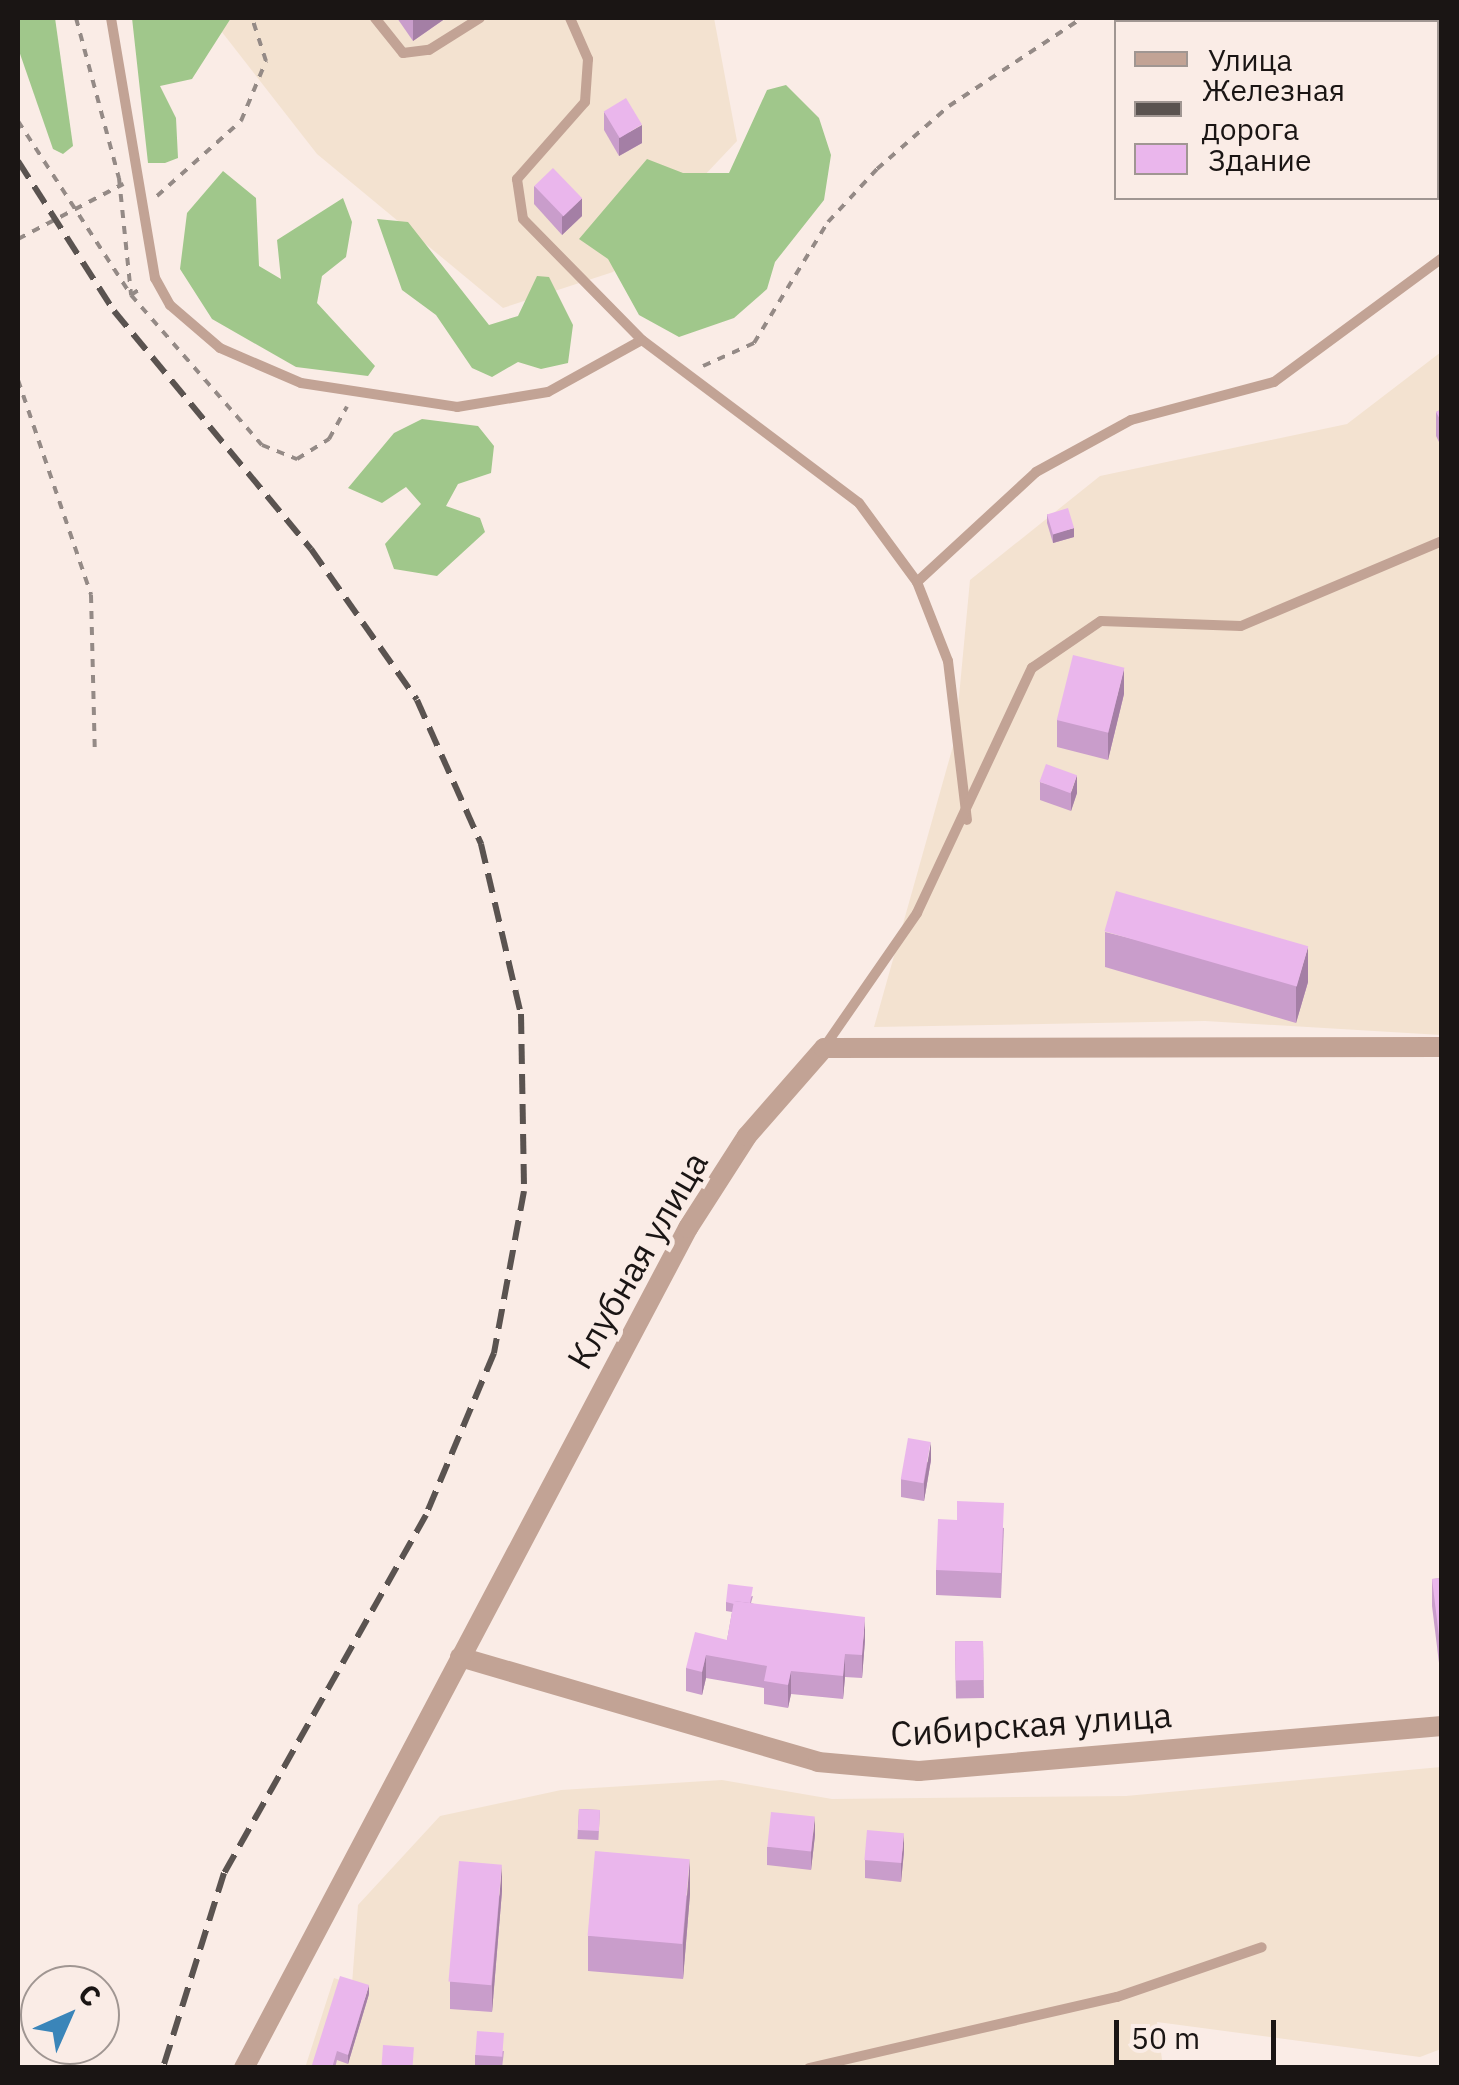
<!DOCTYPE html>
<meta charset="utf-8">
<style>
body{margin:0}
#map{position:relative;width:1459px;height:2085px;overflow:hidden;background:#faece6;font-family:"IBM Plex Sans",sans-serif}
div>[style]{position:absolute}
.industrial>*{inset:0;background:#f3e2d0}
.forest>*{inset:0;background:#a0c78b}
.path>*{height:4px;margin-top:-2px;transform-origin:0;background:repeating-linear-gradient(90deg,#948a86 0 8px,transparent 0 16px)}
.service>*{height:10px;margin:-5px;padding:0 5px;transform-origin:5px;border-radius:5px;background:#c2a395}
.minor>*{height:20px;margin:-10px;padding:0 10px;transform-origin:10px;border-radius:10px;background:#c2a395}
.rail>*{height:6px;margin-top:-3px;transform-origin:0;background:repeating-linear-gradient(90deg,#5a5350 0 20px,transparent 0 30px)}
.wall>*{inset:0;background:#c99dcb;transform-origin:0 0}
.shaded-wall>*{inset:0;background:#a47fa5}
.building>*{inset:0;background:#eab6ec;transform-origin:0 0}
span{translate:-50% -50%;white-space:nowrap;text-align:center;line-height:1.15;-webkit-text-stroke:10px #faece6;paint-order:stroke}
.street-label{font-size:35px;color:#1a1514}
.frame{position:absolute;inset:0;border:20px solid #1a1514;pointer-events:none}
.legend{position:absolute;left:1114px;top:20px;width:325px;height:180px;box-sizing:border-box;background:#faece6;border:2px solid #a09692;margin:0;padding:12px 18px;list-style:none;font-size:30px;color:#1a1514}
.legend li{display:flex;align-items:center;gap:20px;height:50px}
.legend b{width:50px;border:2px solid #a09692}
.north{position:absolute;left:20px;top:1965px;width:100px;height:100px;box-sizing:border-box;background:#faece6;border:2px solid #a09692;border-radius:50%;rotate:45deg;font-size:28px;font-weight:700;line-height:40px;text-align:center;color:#1a1514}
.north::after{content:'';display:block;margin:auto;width:35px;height:45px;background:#3a85b9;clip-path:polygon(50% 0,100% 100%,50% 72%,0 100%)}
.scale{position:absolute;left:1114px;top:2020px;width:162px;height:45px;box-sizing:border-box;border:5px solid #1a1514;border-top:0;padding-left:12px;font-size:30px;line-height:35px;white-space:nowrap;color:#1a1514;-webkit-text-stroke:8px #faece6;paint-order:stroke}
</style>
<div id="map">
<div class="industrial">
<div style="clip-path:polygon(211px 18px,714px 18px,737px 141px,613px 272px,503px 308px,317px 154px)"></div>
<div style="clip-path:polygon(1441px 352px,1441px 1035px,1205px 1021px,874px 1027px,955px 739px,970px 580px,1100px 476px,1347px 424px)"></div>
<div style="clip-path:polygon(1441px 1767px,1441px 2049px,1420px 2057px,1157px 2022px,1163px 2067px,305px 2068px,334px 1978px,352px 1984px,358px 1905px,440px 1816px,561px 1790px,722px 1780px,832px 1799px,1126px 1796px)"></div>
</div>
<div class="forest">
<div style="clip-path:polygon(18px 18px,55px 18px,73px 146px,63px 154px,53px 149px,18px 48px)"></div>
<div style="clip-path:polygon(132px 18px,231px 18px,192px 79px,160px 86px,176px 118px,178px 158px,165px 163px,148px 163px)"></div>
<div style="clip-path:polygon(786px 85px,819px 118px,831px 155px,824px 200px,775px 262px,767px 289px,734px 318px,679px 337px,639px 315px,608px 259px,579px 239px,647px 159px,683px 173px,729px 173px,767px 90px)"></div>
<div style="clip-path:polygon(223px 171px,256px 198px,259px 266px,281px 279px,277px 240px,343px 198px,352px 222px,346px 257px,322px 276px,317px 303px,375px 366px,368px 376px,296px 367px,212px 319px,180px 269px,187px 213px)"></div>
<div style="clip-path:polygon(377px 219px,408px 222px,489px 325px,518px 316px,537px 276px,549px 277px,573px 325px,568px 363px,541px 369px,518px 362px,492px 377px,472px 368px,436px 315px,402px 290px)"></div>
<div style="clip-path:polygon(422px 419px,478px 426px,494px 446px,491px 473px,458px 484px,446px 506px,480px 518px,485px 532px,437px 576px,394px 569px,385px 544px,421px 504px,406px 487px,382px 503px,348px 488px,394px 433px)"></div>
</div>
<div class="path">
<div style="left:76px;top:18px;width:166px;rotate:75deg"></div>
<div style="left:119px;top:178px;width:118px;rotate:84.1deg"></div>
<div style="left:131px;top:295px;width:14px;rotate:-34deg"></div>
<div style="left:18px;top:121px;width:207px;rotate:57deg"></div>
<div style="left:131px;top:295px;width:199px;rotate:48.9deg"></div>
<div style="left:262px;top:445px;width:38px;rotate:22deg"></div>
<div style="left:297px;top:459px;width:38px;rotate:-32deg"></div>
<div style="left:329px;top:439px;width:37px;rotate:-61deg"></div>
<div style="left:157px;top:196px;width:113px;rotate:-41.8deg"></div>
<div style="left:241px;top:121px;width:65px;rotate:-67.4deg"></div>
<div style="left:266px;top:61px;width:45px;rotate:-108deg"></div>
<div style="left:18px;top:239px;width:119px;rotate:-27.6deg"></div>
<div style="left:703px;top:366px;width:56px;rotate:-24.3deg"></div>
<div style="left:754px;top:343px;width:142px;rotate:-58.6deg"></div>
<div style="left:828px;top:222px;width:72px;rotate:-47.2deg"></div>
<div style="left:877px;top:169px;width:96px;rotate:-41.2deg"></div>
<div style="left:949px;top:106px;width:159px;rotate:-33.5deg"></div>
<div style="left:18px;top:380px;width:227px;rotate:71.2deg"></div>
<div style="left:91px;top:595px;width:159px;rotate:88.6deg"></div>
</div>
<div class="service">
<div style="left:111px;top:18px;width:264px;rotate:80.4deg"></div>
<div style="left:155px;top:278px;width:31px;rotate:61deg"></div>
<div style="left:170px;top:305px;width:66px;rotate:40.7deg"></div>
<div style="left:220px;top:348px;width:88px;rotate:23.4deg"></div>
<div style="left:301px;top:383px;width:158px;rotate:8.7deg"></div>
<div style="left:457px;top:407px;width:92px;rotate:-9.4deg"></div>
<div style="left:548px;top:392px;width:107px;rotate:-29deg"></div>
<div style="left:375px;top:18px;width:45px;rotate:51.3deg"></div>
<div style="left:403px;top:53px;width:26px;rotate:-7deg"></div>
<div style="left:429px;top:50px;width:60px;rotate:-32.1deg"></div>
<div style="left:570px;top:18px;width:45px;rotate:66.3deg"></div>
<div style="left:588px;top:59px;width:43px;rotate:94deg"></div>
<div style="left:585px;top:102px;width:103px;rotate:131.4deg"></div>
<div style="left:517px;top:179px;width:40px;rotate:81.5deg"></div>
<div style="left:523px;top:219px;width:170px;rotate:45.5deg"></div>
<div style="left:642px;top:340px;width:271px;rotate:36.9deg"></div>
<div style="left:859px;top:503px;width:98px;rotate:53.7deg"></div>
<div style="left:917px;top:582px;width:85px;rotate:68.6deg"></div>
<div style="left:948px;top:661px;width:160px;rotate:83.2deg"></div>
<div style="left:917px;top:582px;width:162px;rotate:-42.7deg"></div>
<div style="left:1036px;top:472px;width:108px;rotate:-28.7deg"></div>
<div style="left:1131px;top:420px;width:148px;rotate:-14.9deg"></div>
<div style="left:1274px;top:382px;width:209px;rotate:-36.4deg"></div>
<div style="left:825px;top:1046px;width:162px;rotate:-55.3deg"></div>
<div style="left:917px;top:913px;width:271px;rotate:-64.9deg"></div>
<div style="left:1032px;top:668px;width:83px;rotate:-34.3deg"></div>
<div style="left:1101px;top:621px;width:140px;rotate:2deg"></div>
<div style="left:1241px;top:626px;width:218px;rotate:-22.9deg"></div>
<div style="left:809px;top:2068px;width:316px;rotate:-13deg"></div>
<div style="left:1117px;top:1997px;width:153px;rotate:-19deg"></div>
</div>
<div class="minor">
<div style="left:460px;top:1657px;width:373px;rotate:16.3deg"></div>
<div style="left:818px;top:1762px;width:101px;rotate:5.1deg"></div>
<div style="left:919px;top:1771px;width:525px;rotate:-4.92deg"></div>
<div style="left:244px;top:2068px;width:950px;rotate:-62.14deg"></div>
<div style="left:688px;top:1228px;width:109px;rotate:-57.3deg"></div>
<div style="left:747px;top:1136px;width:117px;rotate:-48.8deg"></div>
<div style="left:824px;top:1048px;width:618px;rotate:-0.09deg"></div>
</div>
<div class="rail">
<div style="left:18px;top:161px;width:178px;rotate:57.4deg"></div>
<div style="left:114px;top:311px;width:309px;rotate:50.4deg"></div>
<div style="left:311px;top:549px;width:184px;rotate:54.9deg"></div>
<div style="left:417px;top:700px;width:158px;rotate:66deg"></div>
<div style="left:481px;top:844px;width:175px;rotate:76.8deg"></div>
<div style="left:521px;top:1014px;width:177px;rotate:89deg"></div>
<div style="left:524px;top:1191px;width:165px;rotate:100.5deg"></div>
<div style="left:494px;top:1353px;width:176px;rotate:112.8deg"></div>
<div style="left:426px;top:1515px;width:411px;rotate:119.4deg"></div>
<div style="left:224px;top:1873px;width:204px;rotate:107.4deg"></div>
</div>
<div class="wall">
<div style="clip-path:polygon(397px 18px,446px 18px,413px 41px)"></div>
<div style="clip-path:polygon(604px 112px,642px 143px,619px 156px,604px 130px)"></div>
<div style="clip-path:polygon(534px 186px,582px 216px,562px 235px,534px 204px)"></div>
<div style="clip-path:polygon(1442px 409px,1442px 448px,1436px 436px,1436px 412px)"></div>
<div style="clip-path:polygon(1047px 514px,1074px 537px,1053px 543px,1047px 523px)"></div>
<div style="clip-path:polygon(1124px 694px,1108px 760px,1057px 747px,1057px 720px)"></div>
<div style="clip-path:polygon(1040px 782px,1077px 793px,1071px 811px,1040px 800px)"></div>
<div style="clip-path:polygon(1105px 932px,1308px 982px,1296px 1023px,1105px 967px)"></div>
<div style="clip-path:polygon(931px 1460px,924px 1501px,901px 1497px,901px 1479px)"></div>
<div style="clip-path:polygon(957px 1520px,1004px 1528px,1001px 1598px,936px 1595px,936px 1570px)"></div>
<div style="clip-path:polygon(1442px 1578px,1442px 1663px,1439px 1663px,1432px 1606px,1432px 1579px)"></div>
<div style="clip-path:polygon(753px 1596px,751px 1603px,865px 1640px,862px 1678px,845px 1677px,843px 1699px,791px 1694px,788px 1708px,764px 1704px,764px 1688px,706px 1678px,702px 1695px,686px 1691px,686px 1668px,727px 1640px,732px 1612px,726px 1611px,726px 1602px)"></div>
<div style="left:983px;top:1641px;width:57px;height:28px;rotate:89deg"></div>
<div style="left:579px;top:1809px;width:21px;height:30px;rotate:3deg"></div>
<div style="clip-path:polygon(815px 1835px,811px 1870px,767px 1865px,767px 1847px)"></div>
<div style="clip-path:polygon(904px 1851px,901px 1882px,865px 1878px,865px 1860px)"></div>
<div style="clip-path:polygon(502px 1891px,492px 2012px,450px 2009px,450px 1982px)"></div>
<div style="clip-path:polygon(690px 1894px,683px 1979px,588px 1971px,588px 1936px)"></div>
<div style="clip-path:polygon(369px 1994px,348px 2064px,337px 2060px,335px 2068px,311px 2068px)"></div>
<div style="clip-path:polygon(504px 2051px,502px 2068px,475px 2068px,475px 2055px)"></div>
</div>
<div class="shaded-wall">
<div style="clip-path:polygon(413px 18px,446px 18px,413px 41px)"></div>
<div style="clip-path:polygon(642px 125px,642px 143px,619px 156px,619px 138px)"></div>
<div style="clip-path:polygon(582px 198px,582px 216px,562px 235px,562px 217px)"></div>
<div style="clip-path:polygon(1074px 528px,1074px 537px,1053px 543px,1053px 534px)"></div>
<div style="clip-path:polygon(1124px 668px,1124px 694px,1108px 760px,1108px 733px)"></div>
<div style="clip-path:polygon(1077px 775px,1077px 793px,1071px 811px,1071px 793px)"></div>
<div style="clip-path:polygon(1308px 947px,1308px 982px,1296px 1023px,1296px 987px)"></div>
<div style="clip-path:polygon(931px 1442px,931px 1460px,924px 1501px,924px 1483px)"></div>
<div style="clip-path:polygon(865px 1617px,865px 1640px,862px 1678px,862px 1655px)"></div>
<div style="clip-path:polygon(845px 1654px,845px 1677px,843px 1699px,843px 1676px)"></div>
<div style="clip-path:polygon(706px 1655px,706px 1678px,702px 1695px,702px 1672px)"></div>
<div style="clip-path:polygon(791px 1671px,791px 1694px,788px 1708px,788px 1685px)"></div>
<div style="clip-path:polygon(815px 1817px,815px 1835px,811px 1870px,811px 1852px)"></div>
<div style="clip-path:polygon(904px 1833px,904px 1851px,901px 1882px,901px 1864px)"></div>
<div style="clip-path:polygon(690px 1859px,690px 1894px,683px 1979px,683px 1943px)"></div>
<div style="clip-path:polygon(502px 1865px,502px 1891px,492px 2012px,492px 1985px)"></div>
<div style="clip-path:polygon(369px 1985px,369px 1994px,348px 2064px,348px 2055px)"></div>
</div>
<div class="building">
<div style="left:626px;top:98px;width:31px;height:26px;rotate:59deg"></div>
<div style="left:553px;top:168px;width:42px;height:26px;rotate:46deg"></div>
<div style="clip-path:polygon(1442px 409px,1442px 423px,1436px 412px)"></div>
<div style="left:1068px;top:508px;width:21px;height:22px;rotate:73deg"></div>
<div style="left:1073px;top:655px;width:53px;height:67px;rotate:14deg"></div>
<div style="left:1046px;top:764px;width:33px;height:19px;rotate:20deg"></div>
<div style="left:1116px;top:891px;width:200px;height:42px;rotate:16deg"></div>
<div style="left:908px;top:1438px;width:23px;height:42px;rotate:10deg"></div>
<div style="clip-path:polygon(957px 1501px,1004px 1503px,1001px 1573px,936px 1570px,938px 1519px,957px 1520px)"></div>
<div style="clip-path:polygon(1442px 1578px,1442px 1636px,1439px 1636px,1432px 1579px)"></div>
<div style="clip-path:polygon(728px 1584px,753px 1587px,750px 1603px,734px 1601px,734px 1604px,726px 1602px)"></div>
<div style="clip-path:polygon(734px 1601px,865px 1617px,862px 1655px,845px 1654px,843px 1676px,791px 1671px,788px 1685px,764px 1681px,767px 1666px,706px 1655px,702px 1672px,686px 1668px,695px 1632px,727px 1640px)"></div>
<div style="left:983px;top:1641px;width:39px;height:28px;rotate:89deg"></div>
<div style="left:579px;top:1809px;width:21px;height:21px;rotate:3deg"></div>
<div style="left:771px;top:1812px;width:44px;height:35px;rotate:6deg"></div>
<div style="left:867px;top:1830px;width:37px;height:30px;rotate:5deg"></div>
<div style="left:595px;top:1851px;width:95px;height:85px;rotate:5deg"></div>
<div style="left:459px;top:1861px;width:43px;height:121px;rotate:5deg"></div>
<div style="clip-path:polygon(340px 1976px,369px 1985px,348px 2055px,337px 2051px,332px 2068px,311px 2068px)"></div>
<div style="left:477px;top:2031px;width:27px;height:24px;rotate:4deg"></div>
<div style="left:383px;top:2045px;width:31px;height:23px;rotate:4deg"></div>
</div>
<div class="street-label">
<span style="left:637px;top:1260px;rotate:-60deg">Клубная улица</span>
<span style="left:1031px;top:1724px;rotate:-4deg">Сибирская улица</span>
</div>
<div class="frame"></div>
<ul class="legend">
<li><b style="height:12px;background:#c2a395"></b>Улица</li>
<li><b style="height:12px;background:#5a5350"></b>Железная дорога</li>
<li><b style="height:28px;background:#eab6ec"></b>Здание</li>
</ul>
<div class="north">С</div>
<div class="scale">50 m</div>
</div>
